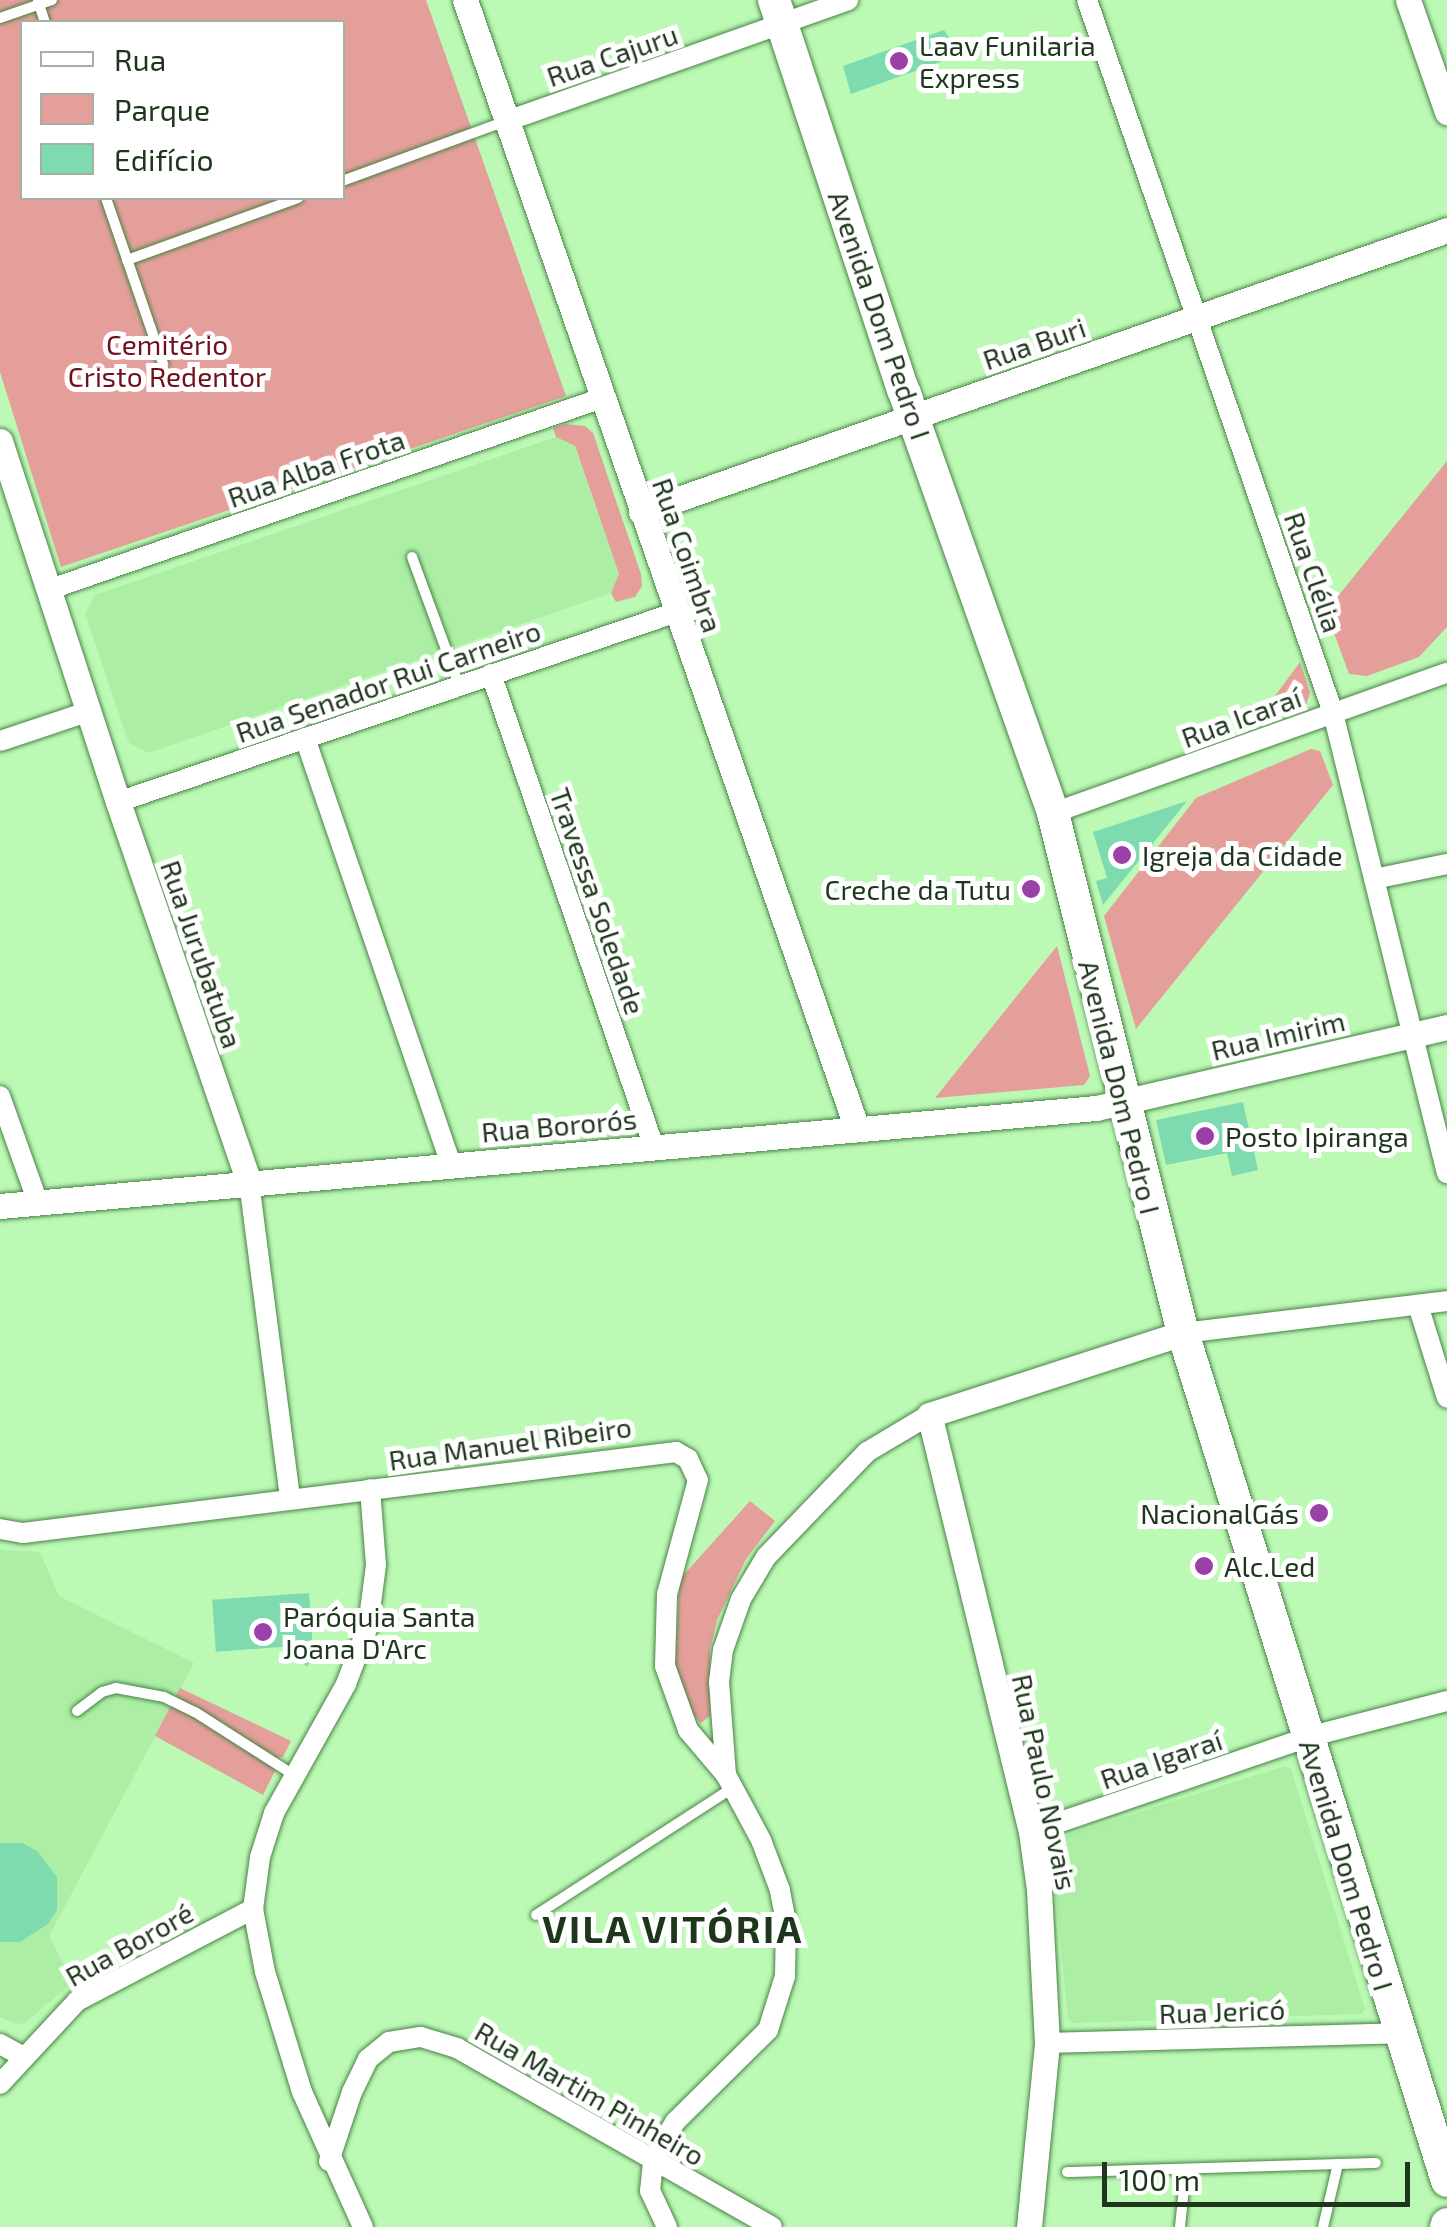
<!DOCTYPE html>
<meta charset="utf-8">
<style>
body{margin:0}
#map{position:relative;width:1447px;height:2227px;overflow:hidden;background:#bbf9b5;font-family:"Exo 2",sans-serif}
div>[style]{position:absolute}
.built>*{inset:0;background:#abeea4}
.green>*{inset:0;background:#e59f9b}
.building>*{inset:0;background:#7ddbaf;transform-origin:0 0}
.roads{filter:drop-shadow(0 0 2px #498245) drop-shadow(0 0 2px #498245)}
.service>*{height:10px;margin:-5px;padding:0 5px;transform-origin:5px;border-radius:5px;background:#fff}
.minor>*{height:20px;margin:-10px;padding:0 10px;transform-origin:10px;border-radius:10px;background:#fff}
.tertiary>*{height:25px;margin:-12.5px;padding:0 12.5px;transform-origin:12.5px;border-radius:12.5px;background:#fff}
.primary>*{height:32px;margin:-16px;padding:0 16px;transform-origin:16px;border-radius:16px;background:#fff}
.dots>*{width:28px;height:28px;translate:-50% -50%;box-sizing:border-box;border:5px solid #fff;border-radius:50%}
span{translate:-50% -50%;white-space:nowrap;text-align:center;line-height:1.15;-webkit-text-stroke:10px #fff;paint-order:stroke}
.poi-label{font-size:28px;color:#1e361c}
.left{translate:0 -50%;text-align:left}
.right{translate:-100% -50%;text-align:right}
.street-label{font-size:28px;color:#1e361c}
.park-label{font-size:28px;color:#6f111a}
.district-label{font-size:38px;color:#1e361c;font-weight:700;letter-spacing:2.5px}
.legend{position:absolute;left:20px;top:20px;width:325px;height:180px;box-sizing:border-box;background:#fff;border:2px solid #a5afa4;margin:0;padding:12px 18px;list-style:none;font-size:30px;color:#1e361c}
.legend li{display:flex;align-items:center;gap:20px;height:50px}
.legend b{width:50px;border:2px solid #a5afa4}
.scale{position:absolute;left:1102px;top:2162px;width:308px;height:45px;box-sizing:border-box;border:5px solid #1e361c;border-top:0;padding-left:12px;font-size:30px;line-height:35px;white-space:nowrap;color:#1e361c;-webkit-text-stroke:8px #fff;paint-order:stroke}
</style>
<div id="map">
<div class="built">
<div style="clip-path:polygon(556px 437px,574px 446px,619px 575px,611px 593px,148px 753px,129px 743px,85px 614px,95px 595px)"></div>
<div style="clip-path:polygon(0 1550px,40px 1552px,59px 1596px,194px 1663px,49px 1936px,73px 1982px,25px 2023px,15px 2024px,0 2017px)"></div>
<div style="clip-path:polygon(1285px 1766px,1291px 1769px,1365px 2009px,1361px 2014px,1073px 2023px,1068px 2018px,1051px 1847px,1054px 1839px)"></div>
</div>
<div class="green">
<div style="clip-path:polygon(evenodd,0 0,426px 0,566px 396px,61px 567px,0 372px,0 0,22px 22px,342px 22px,342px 198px,22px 198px,22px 22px)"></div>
<div style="clip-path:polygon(566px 424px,585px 426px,593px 433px,641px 574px,642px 586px,635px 597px,616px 602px,611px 593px,619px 574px,575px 446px,556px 437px,553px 428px)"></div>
<div style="clip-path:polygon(1447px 461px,1447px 627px,1419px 657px,1367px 676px,1349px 674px,1326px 611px)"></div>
<div style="clip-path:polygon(1300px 662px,1310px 693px,1305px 708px,1252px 727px)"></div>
<div style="clip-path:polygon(1311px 749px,1320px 751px,1333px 785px,1136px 1029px,1104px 916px,1196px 798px)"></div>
<div style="clip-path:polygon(1057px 946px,1090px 1076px,1084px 1085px,935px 1098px)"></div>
<div style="clip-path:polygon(750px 1501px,775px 1521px,746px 1559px,717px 1620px,710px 1649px,710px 1716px,701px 1723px,688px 1710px,675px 1663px,680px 1579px)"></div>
<div style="clip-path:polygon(180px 1688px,291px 1741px,283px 1757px,275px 1758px,271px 1764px,275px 1771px,263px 1795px,155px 1736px)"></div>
</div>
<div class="building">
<div style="clip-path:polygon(944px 30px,950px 39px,937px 42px,939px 50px,951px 46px,954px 57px,851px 94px,843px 66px)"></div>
<div style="clip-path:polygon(1187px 801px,1103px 905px,1096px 881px,1107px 878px,1093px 832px)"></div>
<div style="clip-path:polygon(1243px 1102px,1258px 1170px,1232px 1176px,1227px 1153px,1166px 1165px,1156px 1120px)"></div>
<div style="left:309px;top:1593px;width:52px;height:97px;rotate:86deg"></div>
<div style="left:307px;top:1646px;width:14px;height:15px;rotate:45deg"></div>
<div style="clip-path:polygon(0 1843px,22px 1843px,37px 1851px,57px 1877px,57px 1910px,48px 1924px,20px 1942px,0 1942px)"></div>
</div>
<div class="roads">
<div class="service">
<div style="left:38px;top:1px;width:22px;rotate:72deg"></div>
<div style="left:0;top:18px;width:55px;rotate:-19.1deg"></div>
<div style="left:342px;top:181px;width:175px;rotate:-20.1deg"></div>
<div style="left:106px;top:198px;width:176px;rotate:71deg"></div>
<div style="left:127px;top:260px;width:182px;rotate:-19.9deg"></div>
<div style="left:412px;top:557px;width:136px;rotate:69.8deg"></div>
<div style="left:77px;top:1711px;width:31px;rotate:-37deg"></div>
<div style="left:102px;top:1692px;width:15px;rotate:-16deg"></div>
<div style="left:116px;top:1688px;width:49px;rotate:10.6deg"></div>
<div style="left:164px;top:1697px;width:34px;rotate:26deg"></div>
<div style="left:195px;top:1712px;width:117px;rotate:32.5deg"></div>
<div style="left:536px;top:1915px;width:234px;rotate:-32.9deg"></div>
<div style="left:1067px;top:2172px;width:309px;rotate:-1.7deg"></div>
<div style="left:1180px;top:2227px;width:58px;rotate:-84.1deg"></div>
<div style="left:1323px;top:2227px;width:65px;rotate:-76.6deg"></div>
</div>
<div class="minor">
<div style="left:1087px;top:0;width:754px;rotate:70.96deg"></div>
<div style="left:1333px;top:713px;width:474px;rotate:76.1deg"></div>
<div style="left:507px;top:121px;width:362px;rotate:-19.5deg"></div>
<div style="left:48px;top:590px;width:586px;rotate:-19.11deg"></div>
<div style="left:491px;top:674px;width:500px;rotate:70.99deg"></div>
<div style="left:305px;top:738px;width:450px;rotate:71.1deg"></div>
<div style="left:0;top:741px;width:92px;rotate:-18.4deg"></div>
<div style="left:118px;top:802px;width:590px;rotate:-18.77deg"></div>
<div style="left:1053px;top:813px;width:418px;rotate:-19.6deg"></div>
<div style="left:1374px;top:879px;width:75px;rotate:-11.6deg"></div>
<div style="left:0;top:1096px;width:114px;rotate:70.4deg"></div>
<div style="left:249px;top:1182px;width:320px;rotate:82.6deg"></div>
<div style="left:1418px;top:1305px;width:97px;rotate:72.7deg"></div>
<div style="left:1183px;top:1333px;width:266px;rotate:-6.9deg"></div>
<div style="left:0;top:1529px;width:23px;rotate:10deg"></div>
<div style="left:23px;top:1533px;width:658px;rotate:-7.07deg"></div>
<div style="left:676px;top:1452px;width:14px;rotate:30deg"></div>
<div style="left:688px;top:1459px;width:23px;rotate:65deg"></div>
<div style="left:698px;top:1480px;width:118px;rotate:105.2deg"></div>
<div style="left:667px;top:1594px;width:72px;rotate:91.6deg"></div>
<div style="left:665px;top:1666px;width:68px;rotate:70.2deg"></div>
<div style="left:688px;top:1730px;width:59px;rotate:49.8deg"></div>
<div style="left:1031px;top:1832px;width:293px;rotate:-18.9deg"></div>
<div style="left:1308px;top:1737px;width:144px;rotate:-14.5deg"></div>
<div style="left:1047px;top:2043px;width:351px;rotate:-1.6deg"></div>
<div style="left:0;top:2044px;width:25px;rotate:29deg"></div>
<div style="left:0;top:2084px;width:113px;rotate:-47.1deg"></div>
<div style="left:77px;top:2001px;width:199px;rotate:-27.6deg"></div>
<div style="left:329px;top:2161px;width:73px;rotate:-71.6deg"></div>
<div style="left:352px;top:2092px;width:37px;rotate:-64deg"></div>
<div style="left:368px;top:2059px;width:27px;rotate:-39deg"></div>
<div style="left:389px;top:2042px;width:32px;rotate:-9deg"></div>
<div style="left:421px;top:2037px;width:38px;rotate:17deg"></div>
<div style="left:457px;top:2048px;width:362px;rotate:29.6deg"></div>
<div style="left:363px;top:2227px;width:148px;rotate:-114.3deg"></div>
<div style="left:302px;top:2092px;width:126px;rotate:-107.1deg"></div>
<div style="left:265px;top:1972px;width:64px;rotate:-100.8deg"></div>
<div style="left:253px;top:1909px;width:52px;rotate:-82.3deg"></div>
<div style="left:260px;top:1857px;width:46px;rotate:-72.3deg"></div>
<div style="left:274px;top:1813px;width:148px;rotate:-60.8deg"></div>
<div style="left:346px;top:1684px;width:62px;rotate:-69.2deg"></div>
<div style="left:368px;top:1626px;width:62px;rotate:-82.5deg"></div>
<div style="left:376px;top:1565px;width:76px;rotate:-94.5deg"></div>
<div style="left:667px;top:2227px;width:40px;rotate:-115deg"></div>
<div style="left:650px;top:2191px;width:31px;rotate:-84deg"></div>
<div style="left:653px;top:2160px;width:44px;rotate:-59.9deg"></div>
<div style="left:675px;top:2122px;width:131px;rotate:-44.7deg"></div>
<div style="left:768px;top:2030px;width:57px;rotate:-72.5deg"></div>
<div style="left:785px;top:1976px;width:54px;rotate:-88.9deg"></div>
<div style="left:786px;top:1922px;width:33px;rotate:-101deg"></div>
<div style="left:780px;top:1890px;width:53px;rotate:-110.8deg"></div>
<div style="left:761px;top:1840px;width:74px;rotate:-118.3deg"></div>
<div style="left:726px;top:1775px;width:93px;rotate:-94.3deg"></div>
<div style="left:719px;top:1682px;width:32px;rotate:-83deg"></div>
<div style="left:723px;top:1650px;width:54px;rotate:-70.6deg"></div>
<div style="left:741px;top:1599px;width:49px;rotate:-59.2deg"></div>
<div style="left:766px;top:1557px;width:146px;rotate:-46.1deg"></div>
<div style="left:867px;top:1452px;width:72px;rotate:-30.8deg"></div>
</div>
<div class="tertiary">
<div style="left:465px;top:0;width:1195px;rotate:70.85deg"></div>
<div style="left:1408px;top:0;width:119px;rotate:70.8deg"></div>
<div style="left:0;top:441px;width:380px;rotate:71.9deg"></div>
<div style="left:118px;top:802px;width:402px;rotate:71deg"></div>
<div style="left:641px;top:512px;width:854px;rotate:-19.28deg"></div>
<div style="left:0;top:1206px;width:1100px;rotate:-5.11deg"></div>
<div style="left:1096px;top:1108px;width:360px;rotate:-13deg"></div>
<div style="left:1029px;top:2227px;width:185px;rotate:-84.4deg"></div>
<div style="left:1047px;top:2043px;width:154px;rotate:-93deg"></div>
<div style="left:1039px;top:1889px;width:58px;rotate:-98deg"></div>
<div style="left:1031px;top:1832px;width:429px;rotate:-103.7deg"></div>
<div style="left:929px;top:1415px;width:267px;rotate:-17.9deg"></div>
</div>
<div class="primary">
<div style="left:774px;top:0;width:410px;rotate:71.7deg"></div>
<div style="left:903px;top:389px;width:450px;rotate:70.5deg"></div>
<div style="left:1053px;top:813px;width:536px;rotate:75.96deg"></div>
<div style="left:1183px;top:1333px;width:888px;rotate:72.71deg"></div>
<div style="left:1446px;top:2227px;width:3px;rotate:-72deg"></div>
</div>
</div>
<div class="dots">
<div style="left:899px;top:61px;background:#9b3fa9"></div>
<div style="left:1122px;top:855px;background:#9b3fa9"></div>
<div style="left:1031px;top:889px;background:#9b3fa9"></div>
<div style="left:1205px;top:1136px;background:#9b3fa9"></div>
<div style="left:1319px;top:1513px;background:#9b3fa9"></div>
<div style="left:1204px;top:1566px;background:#9b3fa9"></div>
<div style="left:263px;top:1632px;background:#9b3fa9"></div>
</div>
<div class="poi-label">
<span class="left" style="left:919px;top:61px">Laav Funilaria<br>Express</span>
<span class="left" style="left:1142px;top:855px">Igreja da Cidade</span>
<span class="right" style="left:1011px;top:889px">Creche da Tutu</span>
<span class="left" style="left:1225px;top:1136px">Posto Ipiranga</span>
<span class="right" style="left:1299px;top:1513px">NacionalGás</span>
<span class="left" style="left:1224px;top:1566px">Alc.Led</span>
<span class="left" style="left:283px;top:1632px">Paróquia Santa<br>Joana D'Arc</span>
</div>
<div class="street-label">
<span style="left:612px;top:55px;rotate:-19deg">Rua Cajuru</span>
<span style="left:880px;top:315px;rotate:71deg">Avenida Dom Pedro I</span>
<span style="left:1034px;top:343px;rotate:-19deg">Rua Buri</span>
<span style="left:316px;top:468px;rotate:-19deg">Rua Alba Frota</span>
<span style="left:688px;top:555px;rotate:71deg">Rua Coimbra</span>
<span style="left:1314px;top:572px;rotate:71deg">Rua Clélia</span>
<span style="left:388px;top:681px;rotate:-19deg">Rua Senador Rui Carneiro</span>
<span style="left:1241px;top:717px;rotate:-20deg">Rua Icaraí</span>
<span style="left:598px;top:901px;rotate:71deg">Travessa Soledade</span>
<span style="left:202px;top:954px;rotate:71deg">Rua Jurubatuba</span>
<span style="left:1278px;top:1035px;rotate:-13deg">Rua Imirim</span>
<span style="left:1120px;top:1087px;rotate:76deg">Avenida Dom Pedro I</span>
<span style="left:559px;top:1125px;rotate:-5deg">Rua Bororós</span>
<span style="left:510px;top:1443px;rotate:-8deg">Rua Manuel Ribeiro</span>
<span style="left:1161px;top:1759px;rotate:-19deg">Rua Igaraí</span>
<span style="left:1045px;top:1782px;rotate:78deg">Rua Paulo Novais</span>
<span style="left:1347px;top:1865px;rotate:73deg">Avenida Dom Pedro I</span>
<span style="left:129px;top:1944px;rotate:-29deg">Rua Bororé</span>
<span style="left:1222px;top:2011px;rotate:-2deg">Rua Jericó</span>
<span style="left:590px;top:2093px;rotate:30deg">Rua Martim Pinheiro</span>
</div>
<div class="park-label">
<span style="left:167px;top:360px">Cemitério<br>Cristo Redentor</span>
</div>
<div class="district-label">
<span style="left:673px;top:1929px">VILA VITÓRIA</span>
</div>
<ul class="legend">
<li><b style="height:12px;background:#fff"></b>Rua</li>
<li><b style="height:28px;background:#e59f9b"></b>Parque</li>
<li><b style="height:28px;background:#7ddbaf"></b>Edifício</li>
</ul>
<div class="scale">100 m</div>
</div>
